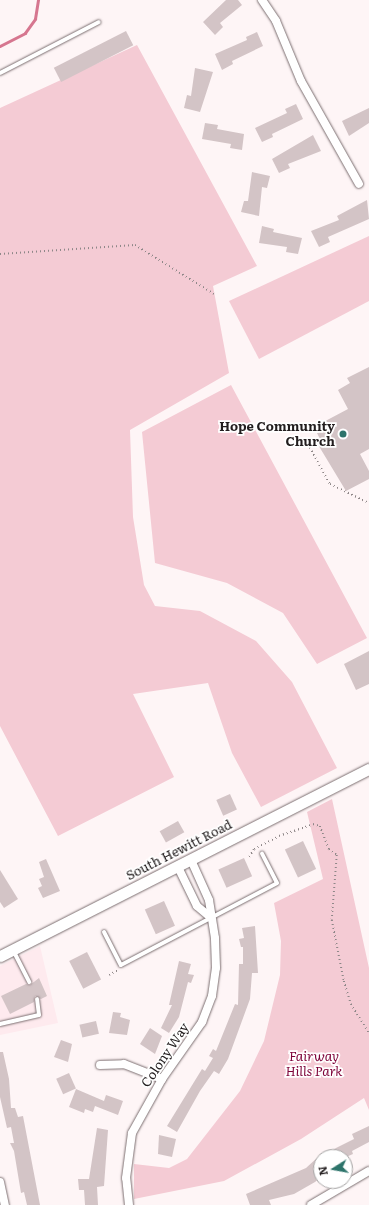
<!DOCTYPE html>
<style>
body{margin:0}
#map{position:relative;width:369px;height:1205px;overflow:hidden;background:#fef5f6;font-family:Literata,serif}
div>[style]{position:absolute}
.built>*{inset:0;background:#feeaee}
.green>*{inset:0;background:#f4cbd4}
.stream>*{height:2.5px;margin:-1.25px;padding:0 1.25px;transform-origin:1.25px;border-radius:1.25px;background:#d6768f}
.building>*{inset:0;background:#d3c4c6;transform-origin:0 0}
.path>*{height:1.5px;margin-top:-0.75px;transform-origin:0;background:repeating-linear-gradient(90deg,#8e8788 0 1px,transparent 0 4px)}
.roads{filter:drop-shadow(0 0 1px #7c6f71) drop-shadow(0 0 1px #7c6f71)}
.service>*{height:4px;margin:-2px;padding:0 2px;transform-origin:2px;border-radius:2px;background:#fff}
.minor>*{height:8px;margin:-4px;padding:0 4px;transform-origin:4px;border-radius:4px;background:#fff}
.secondary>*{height:11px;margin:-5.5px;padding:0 5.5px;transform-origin:5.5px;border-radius:5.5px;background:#fff}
.dots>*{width:11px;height:11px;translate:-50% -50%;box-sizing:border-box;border:2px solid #fff;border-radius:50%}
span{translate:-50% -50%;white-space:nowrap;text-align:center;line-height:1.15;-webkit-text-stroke:3.5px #fff;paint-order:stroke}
.poi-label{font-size:13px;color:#221d1e;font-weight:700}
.right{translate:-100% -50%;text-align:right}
.street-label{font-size:13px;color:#221d1e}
.park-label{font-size:13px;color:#7d0238;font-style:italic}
.north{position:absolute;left:313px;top:1149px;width:40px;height:40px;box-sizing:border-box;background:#fff;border:1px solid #a7a5a5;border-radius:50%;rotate:259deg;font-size:11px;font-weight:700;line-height:16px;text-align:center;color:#221d1e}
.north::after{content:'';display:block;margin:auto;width:14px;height:18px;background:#2d746b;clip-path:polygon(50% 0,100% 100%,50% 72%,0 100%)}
</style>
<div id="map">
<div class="built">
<div style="clip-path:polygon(40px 946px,58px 1023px,0 1035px,0 966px)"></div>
</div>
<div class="green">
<div style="clip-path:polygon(137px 45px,257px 266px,213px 286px,229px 373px,130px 430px,133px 517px,144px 585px,155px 606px,200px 611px,256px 641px,292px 682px,337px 768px,261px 807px,232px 753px,208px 683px,133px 694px,174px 777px,58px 836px,0 726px,0 108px)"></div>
<div style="clip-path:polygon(369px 236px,369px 301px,259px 359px,229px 301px)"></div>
<div style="clip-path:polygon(231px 385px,367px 638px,317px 664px,283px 613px,227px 583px,155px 563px,142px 432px)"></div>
<div style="clip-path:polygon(332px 799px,369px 968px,369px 1110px,364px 1098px,301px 1139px,224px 1181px,134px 1199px,134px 1164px,169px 1168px,187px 1159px,240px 1091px,264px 1041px,280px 975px,281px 941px,274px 903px,323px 879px,307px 812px)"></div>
</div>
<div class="stream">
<div style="left:0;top:46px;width:28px;rotate:-27deg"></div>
<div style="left:25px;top:33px;width:17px;rotate:-54deg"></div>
<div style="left:35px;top:19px;width:19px;rotate:-81deg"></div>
</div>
<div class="building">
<div style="clip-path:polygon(226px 0,238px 0,242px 5px,220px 23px,223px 27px,215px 35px,203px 22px)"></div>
<div style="left:126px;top:31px;width:16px;height:81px;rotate:63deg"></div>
<div style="clip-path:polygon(257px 32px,263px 46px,232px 61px,233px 64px,222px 70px,215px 54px,247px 40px,246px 37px)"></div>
<div style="clip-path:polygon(195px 68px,213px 72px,200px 112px,184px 108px,187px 95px,191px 96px)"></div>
<div style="clip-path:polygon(296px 104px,303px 119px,272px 134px,273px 137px,262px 142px,255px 128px,287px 113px,285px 109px)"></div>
<div style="clip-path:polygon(369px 108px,369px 123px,349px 136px,342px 121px)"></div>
<div style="clip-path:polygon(205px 123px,218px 125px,217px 129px,244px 134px,242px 150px,230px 148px,231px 144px,202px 139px)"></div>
<div style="clip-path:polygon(313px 135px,321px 151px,288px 164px,290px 168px,279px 173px,272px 159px)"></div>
<div style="clip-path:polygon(252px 172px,270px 176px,267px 188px,262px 187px,259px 216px,241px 212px,244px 201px,248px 201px)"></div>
<div style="clip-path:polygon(367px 200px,369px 219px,328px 237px,330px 242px,319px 247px,311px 231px,339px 220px,337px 216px)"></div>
<div style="clip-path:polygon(262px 226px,274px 229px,273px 232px,302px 238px,298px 254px,286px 252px,287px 247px,259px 243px)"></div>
<div style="clip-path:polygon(369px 367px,369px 449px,360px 454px,369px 471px,369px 479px,346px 491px,317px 443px,321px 441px,314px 427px,348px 409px,338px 390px,350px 383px,347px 378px)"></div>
<div style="clip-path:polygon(369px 651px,369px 684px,356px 690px,344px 664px)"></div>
<div style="left:230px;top:794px;width:17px;height:15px;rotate:66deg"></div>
<div style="left:178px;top:821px;width:13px;height:21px;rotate:61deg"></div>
<div style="left:303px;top:841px;width:31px;height:20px;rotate:65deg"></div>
<div style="left:244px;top:858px;width:20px;height:28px;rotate:66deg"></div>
<div style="clip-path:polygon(46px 859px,60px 891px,43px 898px,38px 888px,42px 886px,39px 879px,44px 877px,39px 862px)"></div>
<div style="clip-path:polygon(0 870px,18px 899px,4px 908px,0 902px)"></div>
<div style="left:164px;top:901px;width:27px;height:21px;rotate:66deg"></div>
<div style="clip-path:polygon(255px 926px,258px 973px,252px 973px,250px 999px,228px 1059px,219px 1074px,214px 1071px,200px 1091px,177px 1132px,167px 1126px,202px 1069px,205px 1071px,213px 1058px,209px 1056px,213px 1049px,216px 1051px,235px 1004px,238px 1005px,239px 964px,243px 964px,243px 947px,241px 947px,239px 939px,244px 938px,242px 928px)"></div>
<div style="left:87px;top:952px;width:31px;height:20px;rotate:63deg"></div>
<div style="clip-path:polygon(179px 961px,191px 964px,188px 974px,194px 975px,191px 983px,188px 982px,179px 1017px,169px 1033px,161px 1028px,172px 1005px,169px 1005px)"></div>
<div style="clip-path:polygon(39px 978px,47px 996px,41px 999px,35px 996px,34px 1002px,10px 1014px,1px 996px,26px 984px,30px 985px)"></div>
<div style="clip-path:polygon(113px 1012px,121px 1013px,120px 1017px,130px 1020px,127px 1035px,109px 1033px)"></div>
<div style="left:96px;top:1021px;width:13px;height:17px;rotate:77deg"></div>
<div style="clip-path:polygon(150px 1028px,162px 1036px,155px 1054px,140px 1044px)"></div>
<div style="clip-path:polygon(61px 1040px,72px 1044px,68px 1062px,54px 1057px)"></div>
<div style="clip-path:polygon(0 1052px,3px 1052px,9px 1079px,11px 1108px,15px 1108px,18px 1117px,23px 1116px,40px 1205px,27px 1205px,24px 1192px,21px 1193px,14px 1151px,10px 1143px,14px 1143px,11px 1127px,7px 1128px,0 1097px)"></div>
<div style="left:69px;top:1073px;width:17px;height:14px;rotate:66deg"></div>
<div style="clip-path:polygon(76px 1089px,104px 1101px,106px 1095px,123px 1101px,118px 1115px,95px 1106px,93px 1112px,85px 1109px,84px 1113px,69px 1107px)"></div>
<div style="clip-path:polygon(369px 1126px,369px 1142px,352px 1151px,353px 1154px,346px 1157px,321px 1157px,321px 1177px,315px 1182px,294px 1194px,269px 1200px,271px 1205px,250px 1205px,246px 1194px,306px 1168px,318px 1157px,354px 1139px,352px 1134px)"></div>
<div style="clip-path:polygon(97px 1128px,108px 1130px,104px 1186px,97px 1187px,98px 1205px,85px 1205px,84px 1190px,79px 1190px,78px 1179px,89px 1179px)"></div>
<div style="clip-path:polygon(159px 1135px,176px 1139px,172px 1157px,158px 1154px)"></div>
</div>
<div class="path">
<div style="left:0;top:254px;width:135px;rotate:-3.8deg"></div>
<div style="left:135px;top:245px;width:93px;rotate:31.8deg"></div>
<div style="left:308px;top:444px;width:46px;rotate:61.2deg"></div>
<div style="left:330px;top:484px;width:43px;rotate:26deg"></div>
<div style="left:249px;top:857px;width:9px;rotate:-58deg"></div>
<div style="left:254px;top:849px;width:28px;rotate:-27deg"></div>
<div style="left:279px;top:836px;width:36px;rotate:-19deg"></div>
<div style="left:313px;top:824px;width:7px;rotate:16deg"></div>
<div style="left:320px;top:826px;width:25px;rotate:69deg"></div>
<div style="left:329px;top:849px;width:10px;rotate:37deg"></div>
<div style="left:337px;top:855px;width:65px;rotate:94.4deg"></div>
<div style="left:332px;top:920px;width:62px;rotate:78.9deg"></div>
<div style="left:344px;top:981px;width:24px;rotate:73deg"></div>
<div style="left:351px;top:1004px;width:34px;rotate:58deg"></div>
<div style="left:109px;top:975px;width:10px;rotate:-29deg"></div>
</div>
<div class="roads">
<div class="service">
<div style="left:0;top:73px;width:111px;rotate:-27.3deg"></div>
<div style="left:104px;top:932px;width:37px;rotate:63deg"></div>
<div style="left:121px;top:965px;width:176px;rotate:-27.7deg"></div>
<div style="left:277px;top:883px;width:33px;rotate:-117deg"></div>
<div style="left:13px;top:950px;width:36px;rotate:63deg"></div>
<div style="left:0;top:1024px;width:40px;rotate:-13deg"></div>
<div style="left:39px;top:1015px;width:16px;rotate:-97deg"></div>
</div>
<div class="minor">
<div style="left:262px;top:0;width:25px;rotate:56deg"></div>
<div style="left:276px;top:21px;width:65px;rotate:67.4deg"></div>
<div style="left:301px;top:81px;width:118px;rotate:60.6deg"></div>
<div style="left:178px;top:867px;width:43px;rotate:64deg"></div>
<div style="left:197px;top:906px;width:17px;rotate:40deg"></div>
<div style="left:100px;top:1065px;width:24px;rotate:-2deg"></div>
<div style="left:124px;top:1064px;width:41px;rotate:21.5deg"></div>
<div style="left:0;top:1182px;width:24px;rotate:78deg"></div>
<div style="left:129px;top:1205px;width:27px;rotate:-96deg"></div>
<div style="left:126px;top:1178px;width:45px;rotate:-82.4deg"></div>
<div style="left:132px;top:1133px;width:62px;rotate:-60.9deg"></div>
<div style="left:162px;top:1079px;width:70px;rotate:-54.9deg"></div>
<div style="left:202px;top:1022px;width:28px;rotate:-69deg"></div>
<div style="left:212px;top:996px;width:28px;rotate:-82deg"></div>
<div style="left:216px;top:968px;width:30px;rotate:-92deg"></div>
<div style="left:215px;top:938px;width:38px;rotate:-99deg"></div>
<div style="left:209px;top:900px;width:44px;rotate:-114.2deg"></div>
<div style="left:311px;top:1205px;width:67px;rotate:-30.4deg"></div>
</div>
<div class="secondary">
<div style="left:0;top:956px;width:414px;rotate:-26.9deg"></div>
</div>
</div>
<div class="dots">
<div style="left:343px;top:434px;background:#2d746b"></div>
</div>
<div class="poi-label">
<span class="right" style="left:335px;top:434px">Hope Community<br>Church</span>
</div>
<div class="street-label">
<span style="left:179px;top:850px;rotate:-27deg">South Hewitt Road</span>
<span style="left:165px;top:1055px;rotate:-56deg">Colony Way</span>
</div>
<div class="park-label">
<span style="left:314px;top:1064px">Fairway<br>Hills Park</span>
</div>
<div class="north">N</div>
</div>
